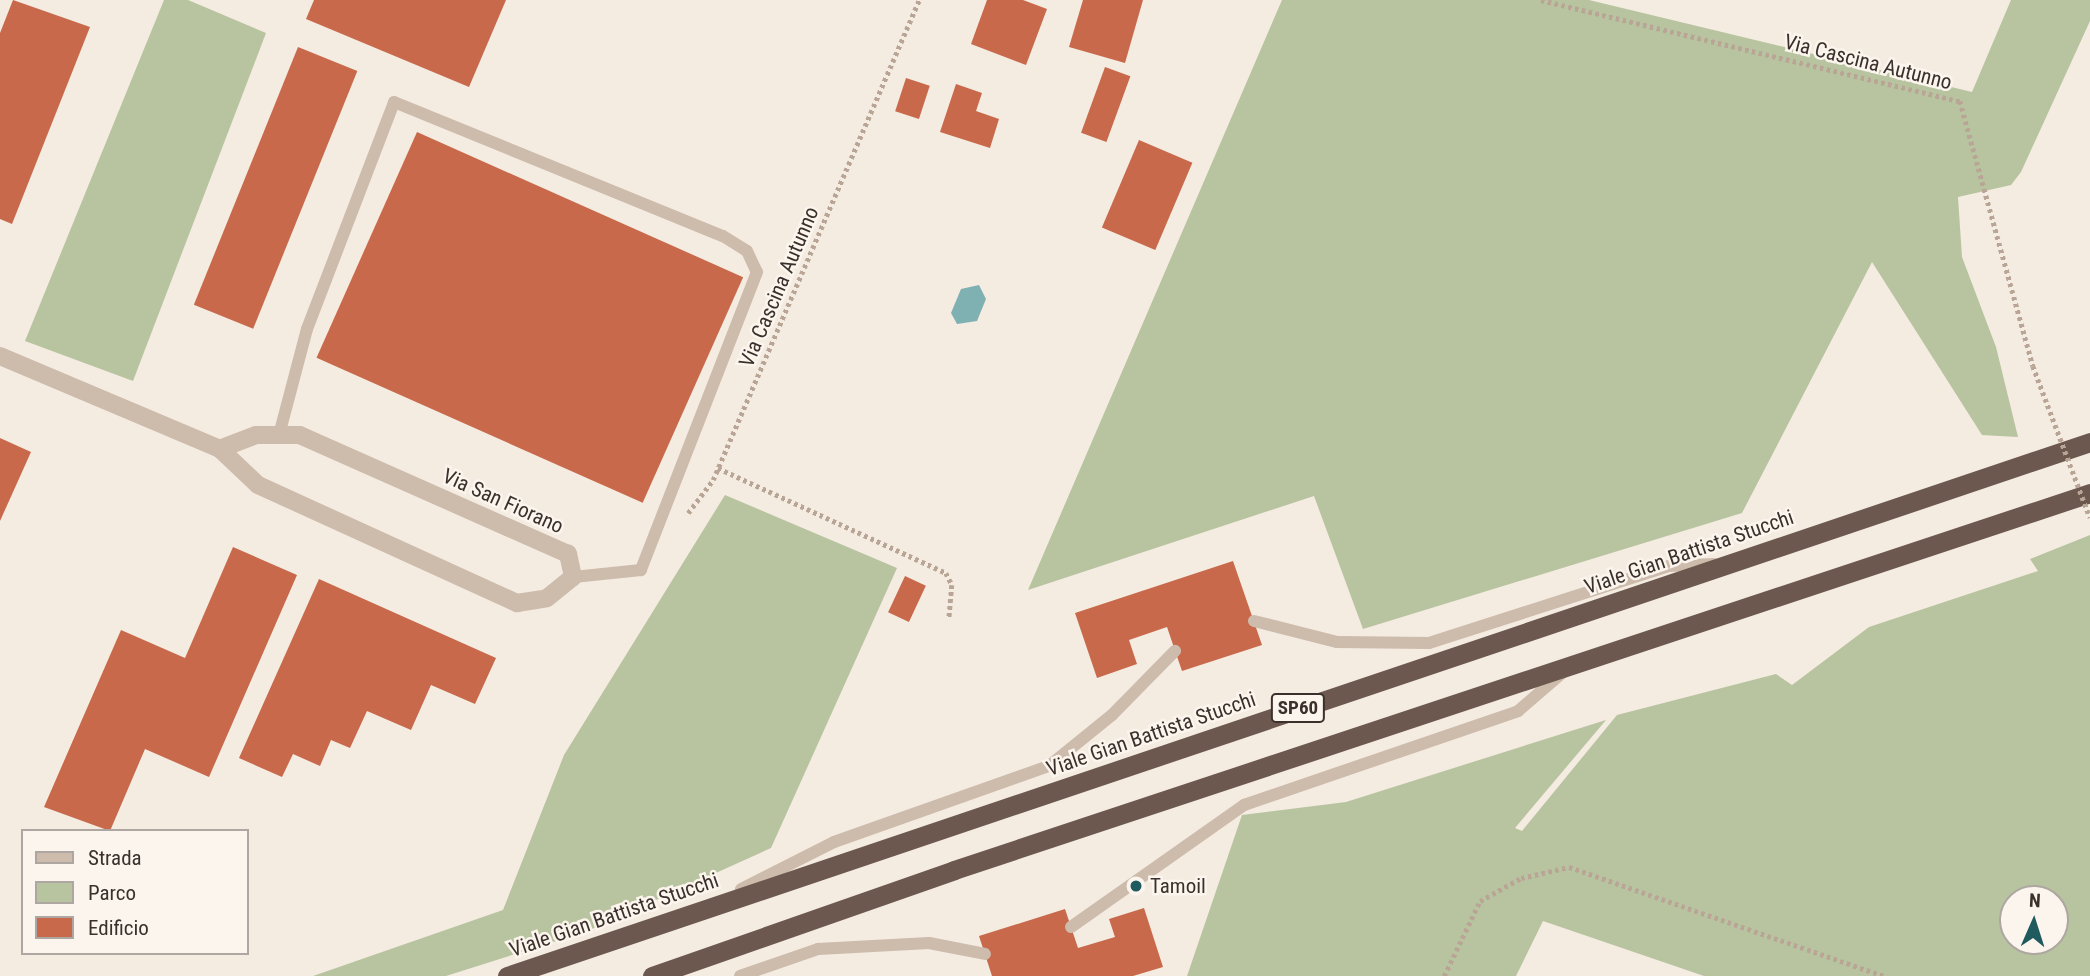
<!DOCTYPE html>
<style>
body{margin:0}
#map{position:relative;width:2090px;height:976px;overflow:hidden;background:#f4ebe1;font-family:"Roboto Condensed",sans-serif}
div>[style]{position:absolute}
.green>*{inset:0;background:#b8c4a0}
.water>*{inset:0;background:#7fb0b2}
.building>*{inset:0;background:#c8694b;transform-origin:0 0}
.path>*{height:4.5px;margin-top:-2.25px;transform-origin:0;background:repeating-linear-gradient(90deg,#b9a596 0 3.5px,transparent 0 7px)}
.service>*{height:12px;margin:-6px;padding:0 6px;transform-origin:6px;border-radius:6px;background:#cdbbac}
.minor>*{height:18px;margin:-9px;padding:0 9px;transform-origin:9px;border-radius:9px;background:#cdbbac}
.trunk>*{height:19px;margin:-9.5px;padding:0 9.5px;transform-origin:9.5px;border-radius:9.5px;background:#6c584f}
.path-bridge>*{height:4.5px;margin-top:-2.25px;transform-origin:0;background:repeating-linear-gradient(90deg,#b9a596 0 3.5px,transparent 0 7px)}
.dots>*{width:19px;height:19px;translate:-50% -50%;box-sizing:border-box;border:4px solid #fbf5ee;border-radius:50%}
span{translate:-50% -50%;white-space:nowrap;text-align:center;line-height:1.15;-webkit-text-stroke:5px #fbf5ee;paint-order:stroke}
.shield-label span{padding:2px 5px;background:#fbf5ee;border:2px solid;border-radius:5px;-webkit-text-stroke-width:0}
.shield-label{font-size:19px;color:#3b302b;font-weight:700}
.street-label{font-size:21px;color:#3b302b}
.poi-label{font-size:21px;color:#3b302b}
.left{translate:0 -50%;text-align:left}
.legend{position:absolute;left:21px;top:829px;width:228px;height:126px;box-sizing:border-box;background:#fbf5ee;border:2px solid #aea6a0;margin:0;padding:9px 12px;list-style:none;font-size:21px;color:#3b302b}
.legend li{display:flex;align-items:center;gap:14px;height:35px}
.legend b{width:35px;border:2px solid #aea6a0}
.north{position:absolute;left:1999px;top:885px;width:70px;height:70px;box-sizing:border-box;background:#fbf5ee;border:2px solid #aea6a0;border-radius:50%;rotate:3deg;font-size:19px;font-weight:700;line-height:28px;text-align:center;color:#3b302b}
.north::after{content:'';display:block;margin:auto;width:24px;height:32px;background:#1f5a5e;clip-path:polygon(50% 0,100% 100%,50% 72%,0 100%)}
</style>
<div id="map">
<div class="green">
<div style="clip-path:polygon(164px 0,188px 0,266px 33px,133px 381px,25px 341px)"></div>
<div style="clip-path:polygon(1282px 0,1589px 0,1972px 92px,2011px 0,2090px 0,2090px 21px,2021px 172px,2011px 185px,1958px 197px,1962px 257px,1996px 347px,2018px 437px,1982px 435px,1872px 262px,1742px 513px,1363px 629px,1314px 496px,1028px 590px)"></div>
<div style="clip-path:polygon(725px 495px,897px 568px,771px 848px,585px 932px,446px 976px,313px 976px,503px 910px,564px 755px)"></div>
<div style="clip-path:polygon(evenodd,2090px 535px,2090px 976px,1704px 976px,1543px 921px,1516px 976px,1187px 976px,1242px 815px,1346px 802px,1606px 720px,1515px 828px,1522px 831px,1617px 715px,1776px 674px,1792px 685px,1869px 627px,2038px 571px,2030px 559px,2090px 535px,2013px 899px,2055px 899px,2055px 941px,2013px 941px,2013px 899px)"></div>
</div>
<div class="water">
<div style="clip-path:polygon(979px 285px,986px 299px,977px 321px,957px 324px,951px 313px,961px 289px)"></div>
</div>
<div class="building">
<div style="clip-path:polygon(13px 0,90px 27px,12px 224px,0 219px,0 33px)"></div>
<div style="clip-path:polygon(314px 0,506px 0,469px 87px,306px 19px)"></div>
<div style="clip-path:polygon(987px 0,1023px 0,1047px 9px,1026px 65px,971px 44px)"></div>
<div style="clip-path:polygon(1083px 0,1143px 0,1125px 63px,1069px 47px)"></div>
<div style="left:298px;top:47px;width:64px;height:278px;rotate:22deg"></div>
<div style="left:1105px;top:67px;width:27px;height:70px;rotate:20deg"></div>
<div style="left:906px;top:78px;width:25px;height:35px;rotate:18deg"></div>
<div style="clip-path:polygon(956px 84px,982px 93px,976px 111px,999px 119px,990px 148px,940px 132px)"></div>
<div style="left:417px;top:132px;width:357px;height:247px;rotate:24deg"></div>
<div style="left:1139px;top:140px;width:58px;height:95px;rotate:23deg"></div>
<div style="clip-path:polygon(0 438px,31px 452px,0 521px)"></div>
<div style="clip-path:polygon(233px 547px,297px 575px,209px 777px,145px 749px,110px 831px,44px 807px,121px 630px,185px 658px)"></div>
<div style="clip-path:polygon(1233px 561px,1262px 645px,1182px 671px,1167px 627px,1129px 640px,1137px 664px,1097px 678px,1075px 613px)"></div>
<div style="left:905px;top:576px;width:23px;height:40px;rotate:25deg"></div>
<div style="clip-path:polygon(319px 579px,496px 658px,475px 704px,431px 685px,411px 730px,367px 711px,350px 748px,331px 740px,320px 766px,293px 754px,282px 777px,239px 758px)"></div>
<div style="clip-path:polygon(1144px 908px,1163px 967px,1133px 976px,992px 976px,979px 936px,1065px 909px,1078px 948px,1115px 937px,1109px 919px)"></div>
</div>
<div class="path">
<div style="left:1541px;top:0;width:431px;rotate:13.6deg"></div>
<div style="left:1960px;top:101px;width:275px;rotate:74.6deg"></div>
<div style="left:718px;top:468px;width:251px;rotate:24.7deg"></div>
<div style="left:946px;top:573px;width:13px;rotate:63deg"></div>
<div style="left:952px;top:585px;width:32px;rotate:95deg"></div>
<div style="left:688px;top:513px;width:41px;rotate:-52.9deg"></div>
<div style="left:713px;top:480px;width:522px;rotate:-66.77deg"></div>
<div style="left:1444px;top:976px;width:83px;rotate:-64.4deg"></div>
<div style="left:1480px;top:901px;width:47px;rotate:-29.3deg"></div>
<div style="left:1521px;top:878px;width:49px;rotate:-12.9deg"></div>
<div style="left:1569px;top:867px;width:333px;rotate:19.1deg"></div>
</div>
<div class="service">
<div style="left:279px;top:435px;width:110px;rotate:-75.2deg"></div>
<div style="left:307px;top:329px;width:243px;rotate:-69deg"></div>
<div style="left:394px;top:102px;width:355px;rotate:22.2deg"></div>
<div style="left:723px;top:236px;width:28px;rotate:32deg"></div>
<div style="left:747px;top:251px;width:23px;rotate:65deg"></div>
<div style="left:757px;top:272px;width:320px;rotate:111.3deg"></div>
<div style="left:641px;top:570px;width:68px;rotate:174.1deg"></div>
<div style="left:1254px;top:621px;width:86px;rotate:14.2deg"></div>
<div style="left:1337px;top:642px;width:92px;rotate:0.6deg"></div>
<div style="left:1429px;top:643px;width:252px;rotate:-17.8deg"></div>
<div style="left:1669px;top:566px;width:45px;rotate:-2.5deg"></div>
<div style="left:741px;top:889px;width:104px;rotate:-26.8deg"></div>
<div style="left:834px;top:842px;width:228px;rotate:-19.5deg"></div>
<div style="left:1049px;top:766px;width:81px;rotate:-39deg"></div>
<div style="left:1112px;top:715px;width:90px;rotate:-45.5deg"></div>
<div style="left:1071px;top:927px;width:212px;rotate:-35.2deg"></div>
<div style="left:1244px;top:805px;width:290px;rotate:-18.9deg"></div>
<div style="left:1518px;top:711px;width:58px;rotate:-40.8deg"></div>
<div style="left:740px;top:976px;width:83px;rotate:-19.1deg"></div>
<div style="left:818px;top:949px;width:111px;rotate:-3.1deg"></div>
<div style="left:929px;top:943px;width:57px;rotate:11.1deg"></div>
</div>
<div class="minor">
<div style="left:0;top:356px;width:239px;rotate:22.9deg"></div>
<div style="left:220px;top:449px;width:52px;rotate:43.5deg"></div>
<div style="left:258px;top:485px;width:285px;rotate:24.5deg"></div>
<div style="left:517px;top:603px;width:30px;rotate:-9deg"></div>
<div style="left:547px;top:598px;width:33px;rotate:-39deg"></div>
<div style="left:573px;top:577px;width:24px;rotate:-102deg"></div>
<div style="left:568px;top:554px;width:293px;rotate:-156.1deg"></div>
<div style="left:300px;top:435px;width:44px;rotate:180deg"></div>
<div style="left:256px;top:435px;width:39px;rotate:159deg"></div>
</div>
<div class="trunk">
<div style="left:507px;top:976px;width:1671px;rotate:-18.64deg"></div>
<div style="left:652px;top:976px;width:320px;rotate:-19.3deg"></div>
<div style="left:954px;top:870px;width:1197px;rotate:-18.36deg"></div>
</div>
<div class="path-bridge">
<div style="left:2033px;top:366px;width:162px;rotate:69.4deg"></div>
</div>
<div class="dots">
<div style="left:1136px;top:886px;background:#1f5a5e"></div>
</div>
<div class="shield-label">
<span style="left:1298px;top:708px">SP60</span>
</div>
<div class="street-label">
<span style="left:1868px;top:62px;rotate:14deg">Via Cascina Autunno</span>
<span style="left:779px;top:287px;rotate:-67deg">Via Cascina Autunno</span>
<span style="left:503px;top:501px;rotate:24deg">Via San Fiorano</span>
<span style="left:1689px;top:552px;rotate:-19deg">Viale Gian Battista Stucchi</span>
<span style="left:1151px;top:734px;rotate:-19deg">Viale Gian Battista Stucchi</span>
<span style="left:614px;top:915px;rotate:-19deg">Viale Gian Battista Stucchi</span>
</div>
<div class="poi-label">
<span class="left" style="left:1150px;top:886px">Tamoil</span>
</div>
<ul class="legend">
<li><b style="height:9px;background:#cdbbac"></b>Strada</li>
<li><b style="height:19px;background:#b8c4a0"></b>Parco</li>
<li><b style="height:19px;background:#c8694b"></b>Edificio</li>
</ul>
<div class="north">N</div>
</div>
